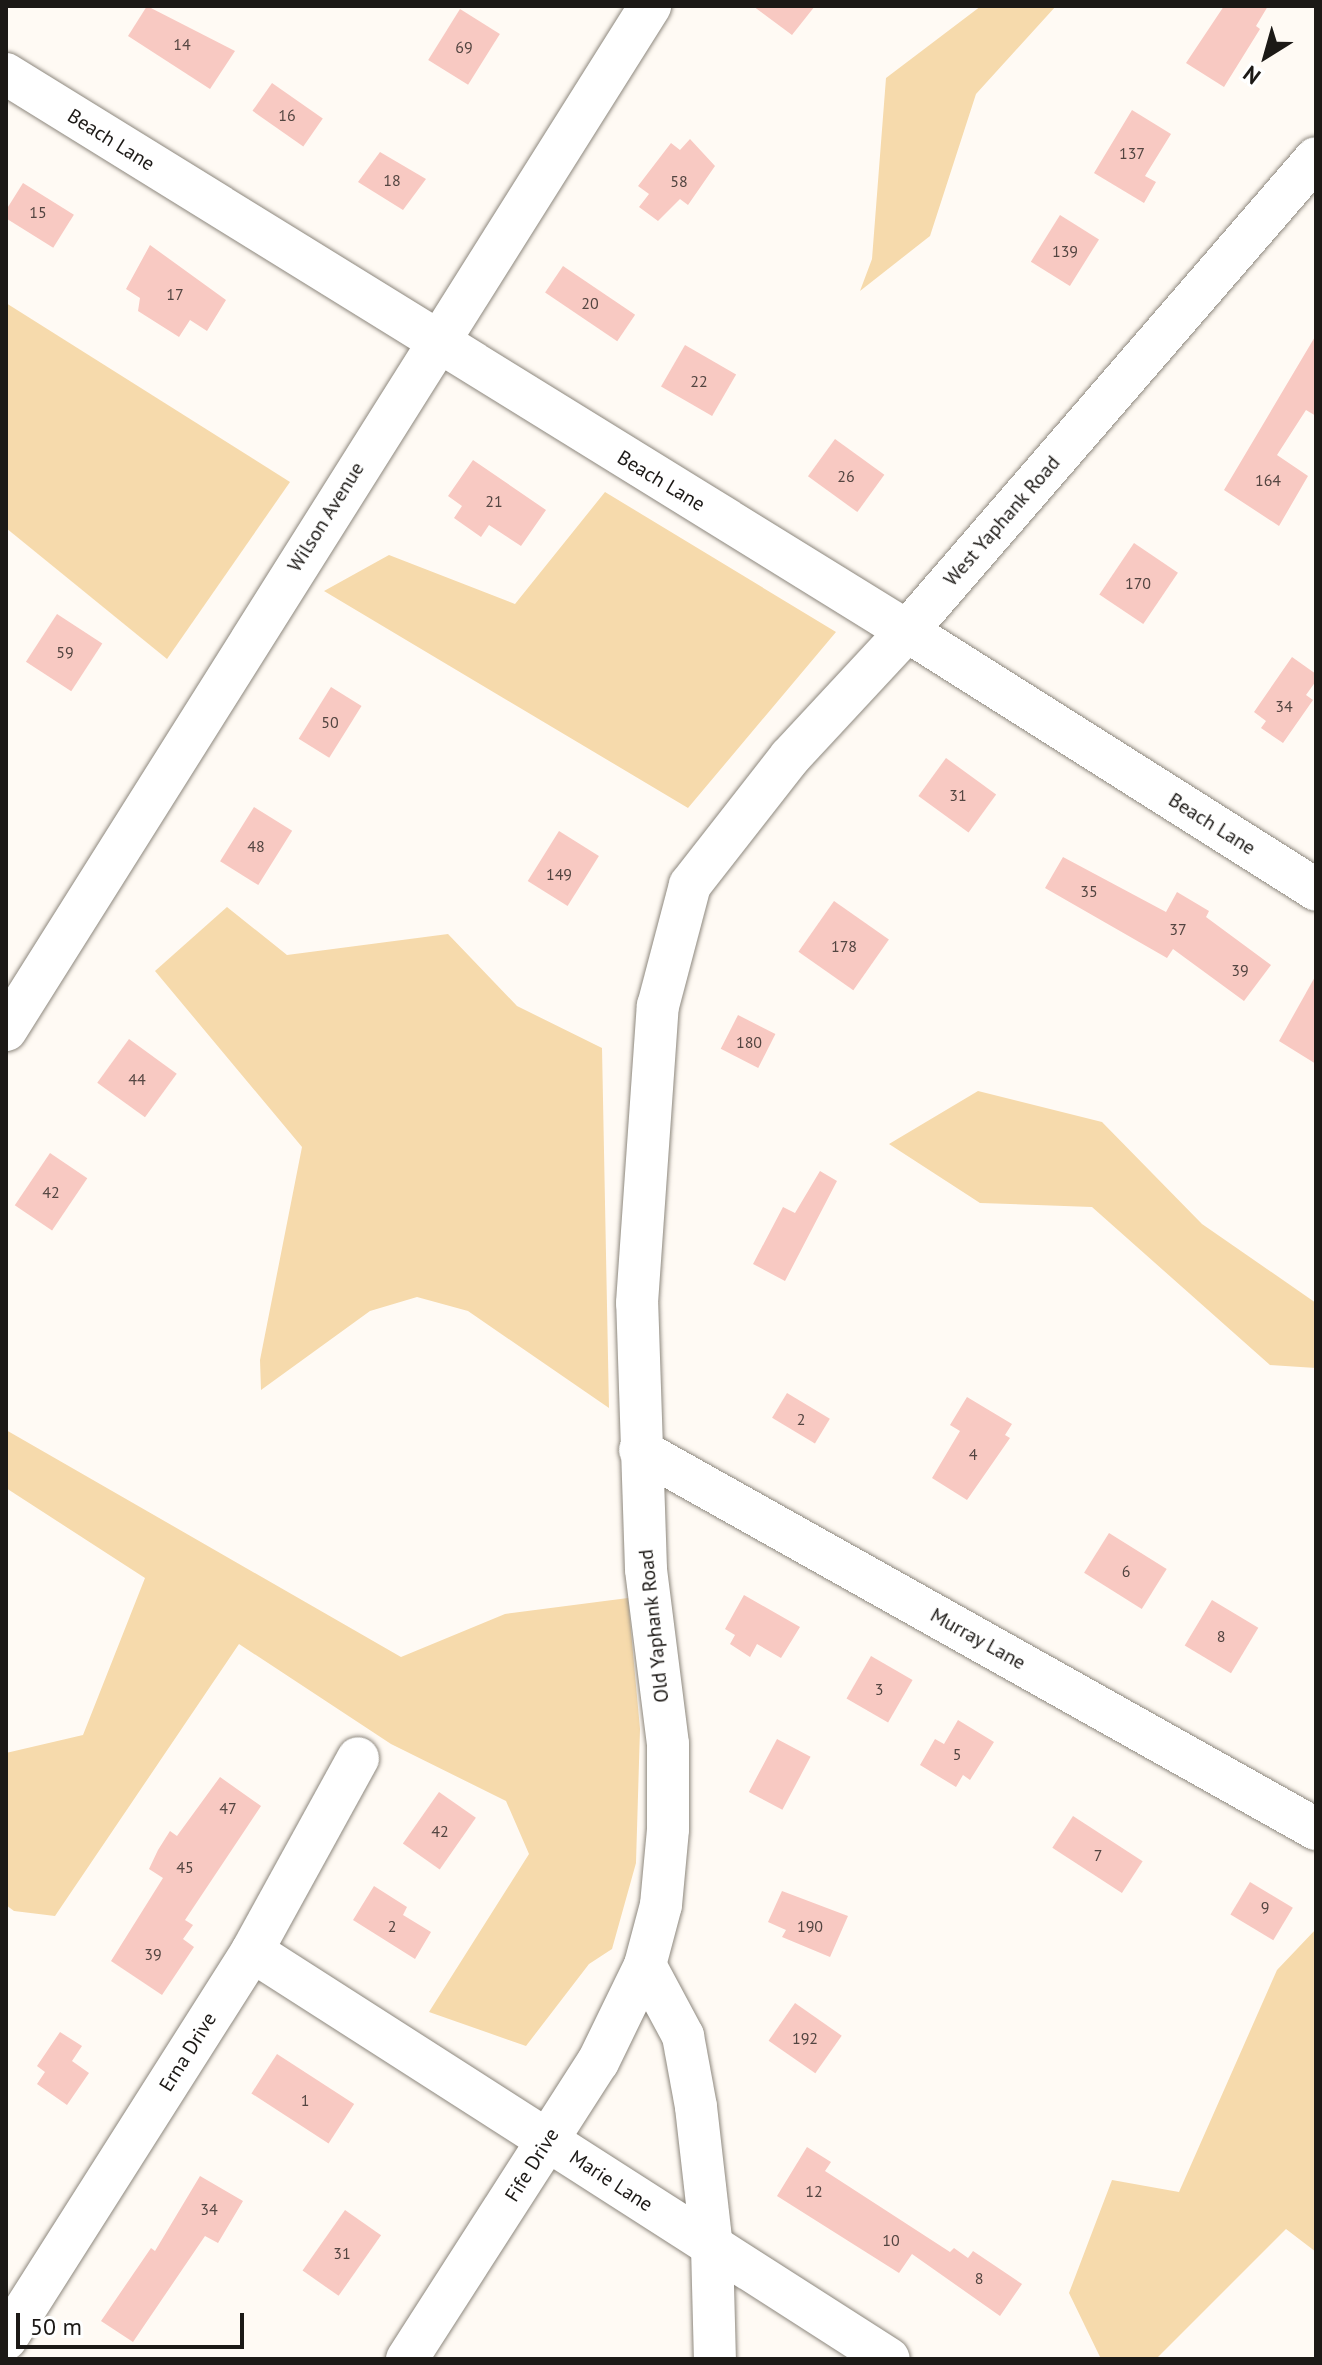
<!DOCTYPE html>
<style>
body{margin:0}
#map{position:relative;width:1322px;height:2365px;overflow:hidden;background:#fffaf4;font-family:"PT Sans",sans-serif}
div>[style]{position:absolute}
.green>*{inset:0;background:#f6daac}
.building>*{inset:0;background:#f8c9c2;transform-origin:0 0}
.roads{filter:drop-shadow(0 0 2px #8e887e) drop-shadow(0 0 2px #8e887e)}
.minor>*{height:42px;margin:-21px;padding:0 21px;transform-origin:21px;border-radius:21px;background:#fff}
span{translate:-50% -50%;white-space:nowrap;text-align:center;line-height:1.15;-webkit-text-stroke:6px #fff;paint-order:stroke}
.number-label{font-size:16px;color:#534541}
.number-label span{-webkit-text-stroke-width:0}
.street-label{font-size:20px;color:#1c1916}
.frame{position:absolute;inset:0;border:8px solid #1c1916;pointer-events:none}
.north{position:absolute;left:1226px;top:16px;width:80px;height:80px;-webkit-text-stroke:6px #fff;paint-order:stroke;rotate:217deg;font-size:22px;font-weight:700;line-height:32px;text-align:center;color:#1c1916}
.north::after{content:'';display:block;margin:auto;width:28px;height:36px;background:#1c1916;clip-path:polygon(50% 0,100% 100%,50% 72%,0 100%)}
.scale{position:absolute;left:16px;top:2313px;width:228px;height:36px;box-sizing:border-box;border:4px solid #1c1916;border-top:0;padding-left:10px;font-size:24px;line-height:28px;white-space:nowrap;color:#1c1916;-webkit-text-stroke:6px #fff;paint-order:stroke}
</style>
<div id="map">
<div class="green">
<div style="clip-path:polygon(981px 6px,1056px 6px,976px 94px,930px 236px,860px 291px,872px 259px,886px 78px)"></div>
<div style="clip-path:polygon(6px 303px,290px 482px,167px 659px,6px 528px)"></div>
<div style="clip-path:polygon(605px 492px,836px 632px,688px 808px,324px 591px,389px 555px,515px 604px)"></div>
<div style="clip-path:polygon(227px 907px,287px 955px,448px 934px,517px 1006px,602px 1048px,609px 1408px,468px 1311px,417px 1297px,370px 1311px,261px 1390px,260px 1360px,302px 1147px,155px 971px)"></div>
<div style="clip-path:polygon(978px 1091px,1102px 1122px,1202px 1224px,1316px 1303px,1316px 1368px,1270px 1365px,1092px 1207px,980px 1203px,889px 1144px)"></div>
<div style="clip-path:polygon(6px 1430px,401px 1657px,505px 1614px,628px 1598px,640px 1729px,636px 1863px,612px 1949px,589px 1964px,526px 2046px,429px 2012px,529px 1854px,506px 1801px,391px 1744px,239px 1644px,55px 1916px,14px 1911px,6px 1905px,6px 1753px,83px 1735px,145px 1578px,6px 1488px)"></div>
<div style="clip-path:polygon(1316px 1929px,1316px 2252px,1286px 2229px,1156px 2359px,1101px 2359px,1069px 2293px,1112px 2180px,1179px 2192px,1277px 1970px)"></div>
</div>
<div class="building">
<div style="clip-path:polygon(147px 6px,235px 51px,210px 89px,128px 36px)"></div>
<div style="clip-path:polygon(753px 6px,815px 6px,792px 35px)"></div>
<div style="clip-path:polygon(1224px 6px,1268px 6px,1256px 26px,1260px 29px,1224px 87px,1186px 63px)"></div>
<div style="left:460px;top:9px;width:47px;height:60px;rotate:32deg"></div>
<div style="left:272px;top:83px;width:62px;height:34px;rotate:35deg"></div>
<div style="clip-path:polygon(1132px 110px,1171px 134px,1145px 176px,1156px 182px,1144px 203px,1094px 173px)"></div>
<div style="clip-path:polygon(690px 139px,715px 166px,688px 205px,680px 199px,658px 221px,639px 207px,649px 194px,638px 186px,671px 143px,680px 150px)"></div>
<div style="clip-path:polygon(380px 152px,426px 179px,403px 210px,358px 182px)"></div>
<div style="left:23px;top:183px;width:60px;height:39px;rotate:32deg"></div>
<div style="left:1060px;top:215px;width:46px;height:55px;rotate:32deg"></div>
<div style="clip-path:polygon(150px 245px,226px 300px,207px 331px,190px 320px,179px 337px,138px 311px,140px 298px,126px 289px)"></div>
<div style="left:563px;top:266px;width:87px;height:32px;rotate:34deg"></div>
<div style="clip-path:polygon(1316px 335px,1316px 416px,1306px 410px,1277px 455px,1308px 476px,1279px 526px,1224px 490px)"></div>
<div style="left:685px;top:345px;width:59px;height:48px;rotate:30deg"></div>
<div style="left:835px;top:439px;width:61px;height:46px;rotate:36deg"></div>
<div style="clip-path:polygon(473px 460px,546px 510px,521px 546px,489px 525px,481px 537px,454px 518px,462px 506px,448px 496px)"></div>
<div style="left:1134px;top:543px;width:53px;height:62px;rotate:34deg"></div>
<div style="left:57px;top:614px;width:54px;height:57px;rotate:33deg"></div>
<div style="clip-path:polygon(1292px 657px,1316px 674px,1316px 681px,1306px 695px,1313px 700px,1283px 743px,1261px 728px,1266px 721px,1254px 712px)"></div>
<div style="left:331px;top:687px;width:36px;height:61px;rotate:32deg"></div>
<div style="left:946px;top:758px;width:62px;height:47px;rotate:36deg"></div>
<div style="left:254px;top:807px;width:45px;height:64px;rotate:32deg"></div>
<div style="left:559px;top:831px;width:47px;height:59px;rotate:32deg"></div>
<div style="clip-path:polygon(1063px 857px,1166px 912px,1177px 892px,1209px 911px,1206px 917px,1271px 965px,1244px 1001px,1173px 949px,1167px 958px,1045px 888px)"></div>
<div style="left:834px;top:901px;width:67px;height:62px;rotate:35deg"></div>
<div style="clip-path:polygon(1316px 975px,1316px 1064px,1279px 1041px)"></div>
<div style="left:738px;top:1015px;width:42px;height:38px;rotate:27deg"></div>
<div style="left:129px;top:1039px;width:59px;height:54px;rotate:36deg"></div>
<div style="left:50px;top:1153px;width:45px;height:63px;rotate:34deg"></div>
<div style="clip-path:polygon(820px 1171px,837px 1181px,785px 1281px,753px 1264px,783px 1207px,795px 1213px)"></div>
<div style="left:787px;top:1393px;width:50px;height:29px;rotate:31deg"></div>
<div style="clip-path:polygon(967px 1397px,1012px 1424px,1005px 1435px,1010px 1438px,967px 1500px,932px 1478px,960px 1431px,950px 1425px)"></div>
<div style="left:1109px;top:1533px;width:68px;height:47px;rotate:32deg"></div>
<div style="clip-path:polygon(744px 1595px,800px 1627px,781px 1658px,757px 1644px,750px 1657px,730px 1644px,735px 1635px,725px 1629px)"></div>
<div style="left:1212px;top:1600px;width:54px;height:53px;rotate:31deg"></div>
<div style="left:871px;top:1656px;width:48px;height:49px;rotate:30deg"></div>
<div style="clip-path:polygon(958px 1720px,994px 1742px,970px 1780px,963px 1775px,956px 1787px,920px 1765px,935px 1739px,944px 1744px)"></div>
<div style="left:777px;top:1739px;width:38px;height:60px;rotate:28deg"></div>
<div style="clip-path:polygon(220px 1777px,261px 1806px,185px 1920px,193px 1925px,183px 1939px,194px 1947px,162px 1995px,111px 1961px,163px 1878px,149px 1869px,158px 1850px,170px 1831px,177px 1836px)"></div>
<div style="left:439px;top:1792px;width:45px;height:63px;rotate:35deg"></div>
<div style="left:1073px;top:1816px;width:83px;height:38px;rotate:33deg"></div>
<div style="left:1250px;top:1882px;width:50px;height:38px;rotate:31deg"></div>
<div style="clip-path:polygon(374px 1886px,407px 1907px,403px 1915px,431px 1932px,415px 1959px,353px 1920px)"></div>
<div style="clip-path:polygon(782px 1891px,848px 1916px,830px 1957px,782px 1937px,786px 1930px,768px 1922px)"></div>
<div style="left:795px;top:2003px;width:57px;height:46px;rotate:35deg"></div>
<div style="clip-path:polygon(60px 2032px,82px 2046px,72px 2061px,89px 2073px,67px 2105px,37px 2084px,45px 2072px,37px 2066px)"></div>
<div style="left:277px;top:2054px;width:92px;height:47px;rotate:33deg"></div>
<div style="clip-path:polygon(807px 2147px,831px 2162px,825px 2171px,950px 2252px,954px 2248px,968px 2258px,973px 2251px,1022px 2284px,1000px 2316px,912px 2254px,899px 2273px,777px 2196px)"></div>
<div style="clip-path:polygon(200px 2176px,243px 2201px,218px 2243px,205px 2236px,133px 2342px,101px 2321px,151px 2248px,155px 2251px)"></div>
<div style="left:345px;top:2210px;width:44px;height:74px;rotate:35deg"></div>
</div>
<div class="roads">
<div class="minor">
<div style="left:6px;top:74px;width:1059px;rotate:31.72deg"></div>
<div style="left:907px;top:631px;width:484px;rotate:32.3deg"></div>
<div style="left:6px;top:1030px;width:1210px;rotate:-57.83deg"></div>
<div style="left:640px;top:1450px;width:775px;rotate:29.28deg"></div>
<div style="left:252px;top:1951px;width:756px;rotate:32.64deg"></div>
<div style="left:645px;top:1965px;width:81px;rotate:61.8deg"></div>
<div style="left:683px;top:2036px;width:72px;rotate:79.6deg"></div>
<div style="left:696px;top:2107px;width:141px;rotate:83.5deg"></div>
<div style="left:712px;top:2247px;width:112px;rotate:88.5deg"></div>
<div style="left:6px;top:2339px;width:459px;rotate:-57.6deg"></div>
<div style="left:252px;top:1951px;width:220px;rotate:-61.2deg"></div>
<div style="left:407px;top:2359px;width:353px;rotate:-57.3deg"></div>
<div style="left:598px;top:2062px;width:108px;rotate:-64.1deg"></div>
<div style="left:645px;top:1965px;width:62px;rotate:-75.1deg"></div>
<div style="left:661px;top:1905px;width:76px;rotate:-84.7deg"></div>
<div style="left:668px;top:1829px;width:85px;rotate:-90deg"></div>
<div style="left:668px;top:1744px;width:176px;rotate:-97.2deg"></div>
<div style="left:646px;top:1569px;width:266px;rotate:-91.9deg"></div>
<div style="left:637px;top:1303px;width:298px;rotate:-86deg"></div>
<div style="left:658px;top:1006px;width:125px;rotate:-75.2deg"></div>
<div style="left:690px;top:885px;width:162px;rotate:-52deg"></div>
<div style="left:790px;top:757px;width:172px;rotate:-47.1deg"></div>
<div style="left:907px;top:631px;width:625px;rotate:-49.15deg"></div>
</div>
</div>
<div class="number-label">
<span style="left:182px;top:44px">14</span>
<span style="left:464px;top:47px">69</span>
<span style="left:287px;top:115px">16</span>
<span style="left:1132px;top:153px">137</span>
<span style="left:392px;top:180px">18</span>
<span style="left:679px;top:181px">58</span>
<span style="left:38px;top:212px">15</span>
<span style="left:1065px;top:251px">139</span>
<span style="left:175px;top:294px">17</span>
<span style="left:590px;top:303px">20</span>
<span style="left:699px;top:381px">22</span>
<span style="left:846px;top:476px">26</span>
<span style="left:1268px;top:480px">164</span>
<span style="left:494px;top:501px">21</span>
<span style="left:1138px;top:583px">170</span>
<span style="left:65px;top:652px">59</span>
<span style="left:1284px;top:706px">34</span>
<span style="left:330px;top:722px">50</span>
<span style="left:958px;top:795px">31</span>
<span style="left:256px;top:846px">48</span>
<span style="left:559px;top:874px">149</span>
<span style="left:1089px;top:891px">35</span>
<span style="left:1178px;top:929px">37</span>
<span style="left:844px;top:946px">178</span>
<span style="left:1240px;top:970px">39</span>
<span style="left:749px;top:1042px">180</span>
<span style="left:137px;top:1079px">44</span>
<span style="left:51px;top:1192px">42</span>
<span style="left:801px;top:1419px">2</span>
<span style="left:973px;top:1454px">4</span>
<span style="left:1126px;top:1571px">6</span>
<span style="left:1221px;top:1636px">8</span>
<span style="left:879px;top:1689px">3</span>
<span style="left:957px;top:1754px">5</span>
<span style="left:228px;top:1808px">47</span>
<span style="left:440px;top:1831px">42</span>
<span style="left:1098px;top:1855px">7</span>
<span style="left:185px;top:1867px">45</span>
<span style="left:1265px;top:1907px">9</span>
<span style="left:392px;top:1926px">2</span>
<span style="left:810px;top:1926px">190</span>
<span style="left:153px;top:1954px">39</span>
<span style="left:805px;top:2038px">192</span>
<span style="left:305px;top:2100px">1</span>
<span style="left:814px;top:2191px">12</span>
<span style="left:209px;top:2209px">34</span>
<span style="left:891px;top:2240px">10</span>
<span style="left:342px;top:2253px">31</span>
<span style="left:979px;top:2278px">8</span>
</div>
<div class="street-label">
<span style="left:111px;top:140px;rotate:32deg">Beach Lane</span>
<span style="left:661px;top:481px;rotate:31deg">Beach Lane</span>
<span style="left:326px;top:517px;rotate:-58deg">Wilson Avenue</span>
<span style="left:1002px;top:521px;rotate:-49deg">West Yaphank Road</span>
<span style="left:1212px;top:824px;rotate:32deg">Beach Lane</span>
<span style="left:654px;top:1626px;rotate:-96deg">Old Yaphank Road</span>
<span style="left:978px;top:1639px;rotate:29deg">Murray Lane</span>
<span style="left:188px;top:2052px;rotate:-58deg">Erna Drive</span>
<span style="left:532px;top:2165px;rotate:-58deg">Fife Drive</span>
<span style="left:611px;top:2181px;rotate:33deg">Marie Lane</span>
</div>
<div class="frame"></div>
<div class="north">N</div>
<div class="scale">50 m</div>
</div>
